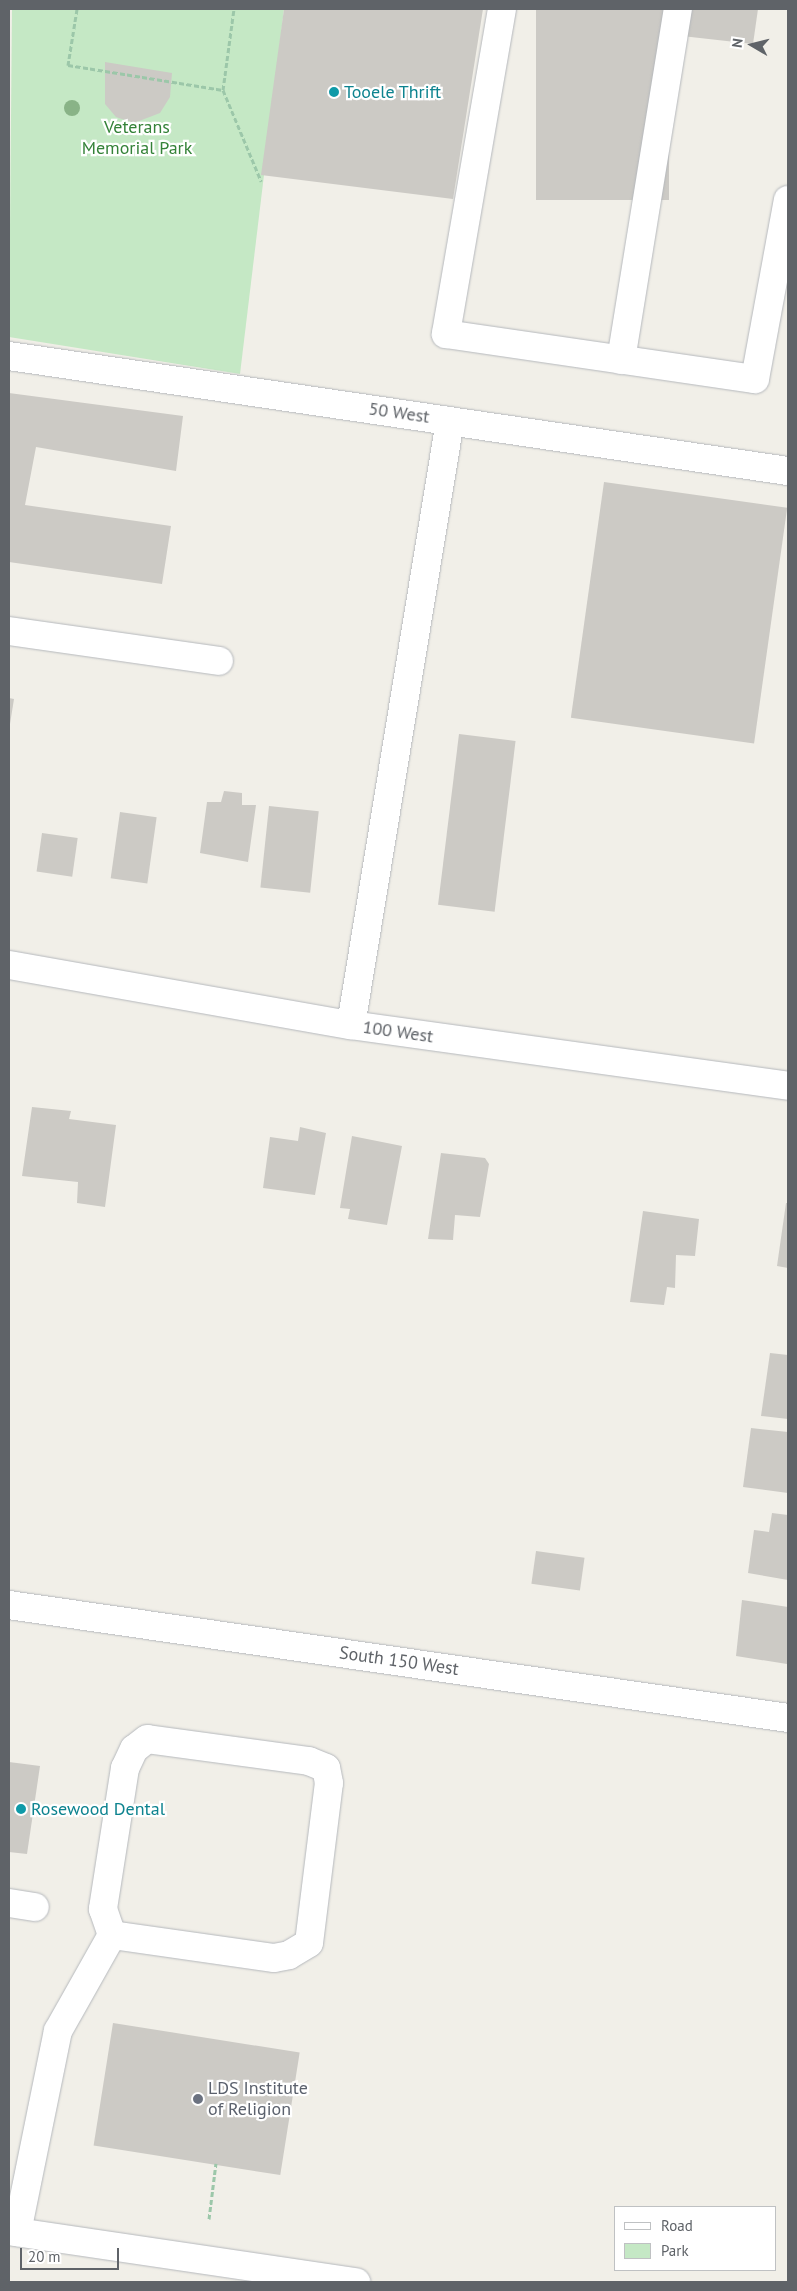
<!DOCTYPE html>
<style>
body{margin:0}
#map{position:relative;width:797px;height:2291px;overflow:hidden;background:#f1efe8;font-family:"PT Sans",sans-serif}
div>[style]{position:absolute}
.green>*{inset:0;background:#c5e8c5}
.building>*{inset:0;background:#cccac5;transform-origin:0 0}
.path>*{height:3px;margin-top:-1.5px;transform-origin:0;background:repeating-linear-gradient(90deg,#9cc7a9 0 5px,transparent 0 7.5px)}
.roads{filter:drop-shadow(0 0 1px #b5b8bc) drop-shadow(0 0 1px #b5b8bc)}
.minor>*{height:28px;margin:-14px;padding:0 14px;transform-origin:14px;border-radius:14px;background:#fff}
.trees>*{width:16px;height:16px;margin:-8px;border-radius:50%;background:#89b387}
.dots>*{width:14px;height:14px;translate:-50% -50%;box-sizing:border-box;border:2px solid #fff;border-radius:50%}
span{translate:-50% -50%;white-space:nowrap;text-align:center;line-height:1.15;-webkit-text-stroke:4.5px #fff;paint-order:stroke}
.culture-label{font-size:18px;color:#0d838f}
.left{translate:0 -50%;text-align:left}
.park-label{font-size:18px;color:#348238}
.street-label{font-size:18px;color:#5f6368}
.worship-label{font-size:18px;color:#5b616d}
.frame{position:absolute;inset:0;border:10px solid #5f6368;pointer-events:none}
.legend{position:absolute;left:614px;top:2206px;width:162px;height:65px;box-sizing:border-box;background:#fff;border:1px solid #bfc1c3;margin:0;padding:6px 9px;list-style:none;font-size:15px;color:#5f6368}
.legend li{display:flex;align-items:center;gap:10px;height:25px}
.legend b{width:25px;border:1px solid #bfc1c3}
.north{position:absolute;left:727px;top:20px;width:50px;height:50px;-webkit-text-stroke:4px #fff;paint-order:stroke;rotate:278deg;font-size:14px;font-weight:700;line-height:20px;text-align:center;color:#5f6368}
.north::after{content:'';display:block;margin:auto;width:18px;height:22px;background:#5f6368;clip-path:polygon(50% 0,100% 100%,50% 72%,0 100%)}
.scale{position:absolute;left:20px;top:2248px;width:99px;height:22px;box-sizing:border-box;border:2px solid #5f6368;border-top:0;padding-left:6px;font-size:15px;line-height:18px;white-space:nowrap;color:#5f6368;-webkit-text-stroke:4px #fff;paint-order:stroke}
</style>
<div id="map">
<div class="green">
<div style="clip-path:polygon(12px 9px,284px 9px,240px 374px,9px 337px)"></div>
</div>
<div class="building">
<div style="clip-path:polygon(284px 9px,483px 9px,453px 199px,261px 175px)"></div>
<div style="left:536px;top:9px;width:133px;height:191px"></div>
<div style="clip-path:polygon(687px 9px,758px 9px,753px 44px,682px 36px)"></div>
<div style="clip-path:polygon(105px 62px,172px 73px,170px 97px,160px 113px,134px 123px,116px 117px,105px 104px)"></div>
<div style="clip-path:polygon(9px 393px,183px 416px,176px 471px,36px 447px,25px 505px,171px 526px,162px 584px,9px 562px)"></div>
<div style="left:604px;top:482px;width:185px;height:238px;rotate:8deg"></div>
<div style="clip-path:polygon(9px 698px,14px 699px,10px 724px,9px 724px)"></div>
<div style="left:459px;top:734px;width:57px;height:172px;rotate:7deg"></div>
<div style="clip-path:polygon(224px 791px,242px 793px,242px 805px,256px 805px,248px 862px,200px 853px,207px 802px,221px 802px)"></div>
<div style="left:269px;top:806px;width:50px;height:82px;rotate:6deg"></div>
<div style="left:120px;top:812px;width:37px;height:67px;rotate:8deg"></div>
<div style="left:42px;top:833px;width:36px;height:39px;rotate:8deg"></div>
<div style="clip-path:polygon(32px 1107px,71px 1111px,69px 1119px,116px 1125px,105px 1207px,77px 1203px,78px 1182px,22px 1176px)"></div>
<div style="clip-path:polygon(300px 1127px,326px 1133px,315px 1195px,263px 1188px,270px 1137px,298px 1141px)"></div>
<div style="clip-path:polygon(352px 1136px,402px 1146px,387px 1225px,348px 1219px,350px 1209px,340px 1208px)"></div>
<div style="clip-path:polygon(441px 1153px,485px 1158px,489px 1164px,480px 1217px,455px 1215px,453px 1240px,428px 1239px)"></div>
<div style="clip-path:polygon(786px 1203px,788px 1203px,788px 1268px,777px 1266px)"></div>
<div style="clip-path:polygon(643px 1211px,699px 1219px,695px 1256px,676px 1255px,675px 1288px,667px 1287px,664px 1305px,630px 1302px)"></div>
<div style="clip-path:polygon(770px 1353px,788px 1355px,788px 1419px,761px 1416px)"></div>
<div style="clip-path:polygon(751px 1428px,788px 1432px,788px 1493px,743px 1487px)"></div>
<div style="clip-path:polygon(772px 1513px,788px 1515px,788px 1580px,748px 1573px,754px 1530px,769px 1532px)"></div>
<div style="left:536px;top:1551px;width:49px;height:33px;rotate:8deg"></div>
<div style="clip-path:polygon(742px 1600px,788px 1607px,787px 1664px,736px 1656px)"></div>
<div style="clip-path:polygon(9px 1762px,40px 1766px,27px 1854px,9px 1852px)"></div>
<div style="left:113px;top:2023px;width:189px;height:124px;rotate:9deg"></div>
</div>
<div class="path">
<div style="left:77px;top:9px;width:57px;rotate:99.1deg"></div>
<div style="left:68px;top:65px;width:157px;rotate:9.2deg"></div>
<div style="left:223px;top:90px;width:82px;rotate:-82.3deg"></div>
<div style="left:223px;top:90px;width:99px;rotate:67.3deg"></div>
<div style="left:209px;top:2219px;width:56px;rotate:-82.9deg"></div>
</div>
<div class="roads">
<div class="minor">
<div style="left:502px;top:9px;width:330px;rotate:99.8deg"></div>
<div style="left:446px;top:334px;width:312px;rotate:8.3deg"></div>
<div style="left:755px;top:379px;width:182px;rotate:-79.6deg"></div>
<div style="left:9px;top:356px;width:787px;rotate:8.4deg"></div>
<div style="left:621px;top:360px;width:356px;rotate:-80.8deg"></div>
<div style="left:9px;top:631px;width:212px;rotate:8.1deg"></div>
<div style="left:9px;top:965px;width:347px;rotate:10deg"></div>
<div style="left:351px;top:1025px;width:441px;rotate:7.9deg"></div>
<div style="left:351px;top:1025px;width:612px;rotate:-80.69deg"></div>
<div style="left:9px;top:1605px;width:787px;rotate:8.25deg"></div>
<div style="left:9px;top:1903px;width:26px;rotate:9deg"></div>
<div style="left:9px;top:2231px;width:351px;rotate:8.4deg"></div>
<div style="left:17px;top:2232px;width:205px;rotate:-78.5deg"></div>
<div style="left:58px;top:2031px;width:110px;rotate:-60.6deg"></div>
<div style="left:112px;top:1935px;width:164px;rotate:8.1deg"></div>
<div style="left:274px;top:1958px;width:15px;rotate:-11deg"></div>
<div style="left:289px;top:1955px;width:23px;rotate:-31deg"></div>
<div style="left:309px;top:1943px;width:161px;rotate:-82.9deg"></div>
<div style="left:329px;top:1783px;width:15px;rotate:-101deg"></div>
<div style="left:326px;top:1768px;width:18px;rotate:-158deg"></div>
<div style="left:309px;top:1761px;width:163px;rotate:-172.3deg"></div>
<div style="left:147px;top:1739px;width:16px;rotate:142deg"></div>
<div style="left:134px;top:1749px;width:21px;rotate:115deg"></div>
<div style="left:125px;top:1768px;width:143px;rotate:98.9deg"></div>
<div style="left:103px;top:1909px;width:28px;rotate:71deg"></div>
</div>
</div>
<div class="trees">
<div style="left:72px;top:108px"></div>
</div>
<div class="dots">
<div style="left:334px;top:92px;background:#0f9aa8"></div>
<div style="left:21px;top:1809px;background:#0f9aa8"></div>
<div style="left:198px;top:2099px;background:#6b7280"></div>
</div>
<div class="culture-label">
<span class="left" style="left:344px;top:92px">Tooele Thrift</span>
<span class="left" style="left:31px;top:1809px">Rosewood Dental</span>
</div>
<div class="park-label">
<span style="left:137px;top:138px">Veterans<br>Memorial Park</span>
</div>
<div class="street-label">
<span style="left:399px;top:413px;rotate:8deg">50 West</span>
<span style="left:398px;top:1032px;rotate:8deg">100 West</span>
<span style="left:399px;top:1661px;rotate:8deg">South 150 West</span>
</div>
<div class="worship-label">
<span class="left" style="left:208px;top:2099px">LDS Institute<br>of Religion</span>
</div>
<div class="frame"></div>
<ul class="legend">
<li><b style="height:6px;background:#fff"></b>Road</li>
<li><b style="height:14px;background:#c5e8c5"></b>Park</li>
</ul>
<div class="north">N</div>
<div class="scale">20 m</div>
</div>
